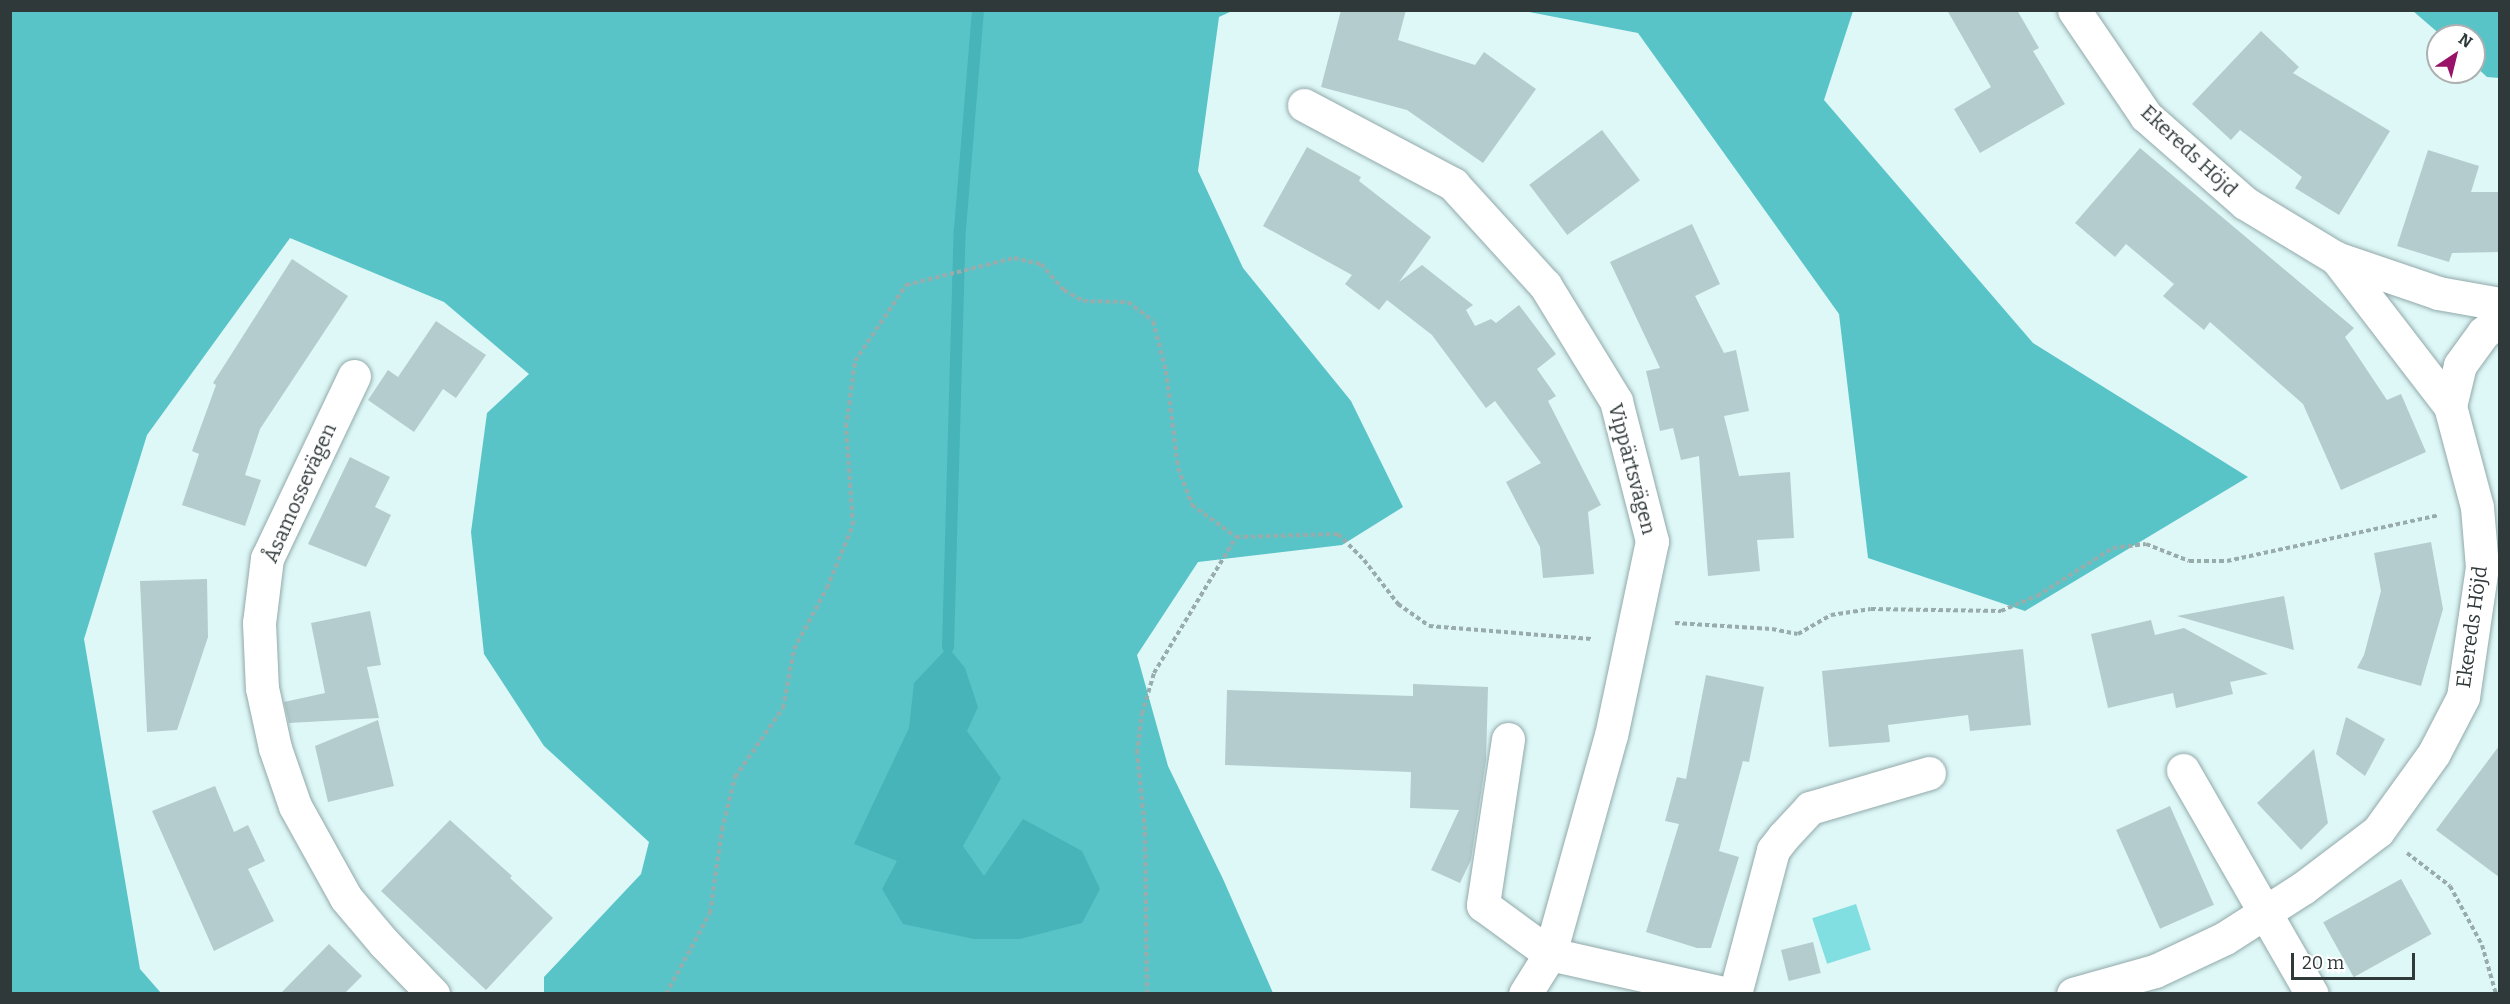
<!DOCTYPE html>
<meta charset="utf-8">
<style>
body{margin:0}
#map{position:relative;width:2510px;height:1004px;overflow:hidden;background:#def7f7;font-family:Bitter,serif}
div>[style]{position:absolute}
.green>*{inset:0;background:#81dee1;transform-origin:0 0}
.forest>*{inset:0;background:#58c4c8}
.water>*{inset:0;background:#46b4b8}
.stream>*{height:12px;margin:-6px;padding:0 6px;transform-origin:6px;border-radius:6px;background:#46b4b8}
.building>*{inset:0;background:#b4cccd;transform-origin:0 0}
.path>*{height:4px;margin-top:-2px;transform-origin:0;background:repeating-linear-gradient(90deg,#99acac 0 4.5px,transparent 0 7.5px)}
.roads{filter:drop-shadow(0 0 2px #92a9aa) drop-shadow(0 0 2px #92a9aa)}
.minor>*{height:33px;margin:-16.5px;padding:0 16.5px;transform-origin:16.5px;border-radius:16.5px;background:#fff}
span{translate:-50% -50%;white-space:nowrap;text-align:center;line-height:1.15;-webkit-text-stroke:4.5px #fff;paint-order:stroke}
.street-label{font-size:20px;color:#30393a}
.frame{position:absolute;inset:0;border:12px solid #30393a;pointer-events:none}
.north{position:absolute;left:2426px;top:24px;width:60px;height:60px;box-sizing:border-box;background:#fff;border:2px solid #acb0b0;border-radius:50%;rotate:35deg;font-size:16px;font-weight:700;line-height:24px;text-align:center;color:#30393a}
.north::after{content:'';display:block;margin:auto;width:21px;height:27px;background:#981268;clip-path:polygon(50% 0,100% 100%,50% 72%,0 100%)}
.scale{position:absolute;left:2291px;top:953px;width:124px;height:27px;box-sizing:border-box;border:3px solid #30393a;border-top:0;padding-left:8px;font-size:18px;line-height:21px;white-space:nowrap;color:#30393a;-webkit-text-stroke:4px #fff;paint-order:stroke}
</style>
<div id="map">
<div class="green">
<div style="left:1856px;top:904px;width:48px;height:46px;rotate:72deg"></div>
</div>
<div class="forest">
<div style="clip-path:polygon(10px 11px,1232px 11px,1219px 17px,1198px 171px,1243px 268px,1351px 401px,1403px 507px,1342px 545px,1198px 562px,1137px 655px,1168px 766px,1223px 879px,1273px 993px,544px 993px,544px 977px,641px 874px,649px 842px,544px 746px,484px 654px,471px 532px,487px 413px,529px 374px,444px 302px,290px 238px,147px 435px,84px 639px,140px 969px,161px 993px,11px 993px)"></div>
<div style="clip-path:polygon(1524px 11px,1853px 11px,1824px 100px,2033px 343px,2248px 477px,2025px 611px,1868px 558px,1839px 314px,1638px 33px)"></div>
<div style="clip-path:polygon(2413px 11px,2499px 11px,2499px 78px,2487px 77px,2474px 65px,2474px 36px,2442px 36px)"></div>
</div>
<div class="water">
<div style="clip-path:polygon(948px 647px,965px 668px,978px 707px,967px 731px,1001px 778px,963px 846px,984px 876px,1023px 819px,1082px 851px,1100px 889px,1082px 923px,1020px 939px,974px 939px,903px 924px,882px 889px,897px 861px,854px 844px,909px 728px,914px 683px)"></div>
</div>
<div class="stream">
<div style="left:948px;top:647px;width:418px;rotate:-88.4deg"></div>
<div style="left:960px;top:229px;width:220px;rotate:-85.3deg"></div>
</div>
<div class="building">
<div style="clip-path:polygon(1341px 10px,1406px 10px,1398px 40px,1475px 65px,1484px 52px,1536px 89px,1483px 163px,1407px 110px,1321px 87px)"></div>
<div style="clip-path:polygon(1947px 10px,2017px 10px,2039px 48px,2033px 51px,2065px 104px,1980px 153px,1954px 109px,1991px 87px)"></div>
<div style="clip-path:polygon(2261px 31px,2299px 67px,2293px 73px,2390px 131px,2339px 215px,2295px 188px,2302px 177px,2240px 130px,2231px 140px,2192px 104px)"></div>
<div style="left:1602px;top:130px;width:63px;height:91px;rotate:53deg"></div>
<div style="clip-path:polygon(1307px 147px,1361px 177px,1359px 181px,1431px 237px,1399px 282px,1422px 265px,1473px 305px,1466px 310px,1475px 326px,1491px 319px,1496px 323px,1519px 305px,1556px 354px,1537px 369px,1556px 396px,1548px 401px,1601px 505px,1588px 512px,1594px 574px,1543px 578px,1540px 547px,1506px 482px,1541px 463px,1495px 401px,1486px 408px,1432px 335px,1387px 300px,1379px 310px,1345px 284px,1352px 275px,1263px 226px)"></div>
<div style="clip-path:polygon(2140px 148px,2354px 328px,2345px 337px,2387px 400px,2401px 394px,2426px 452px,2341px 490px,2303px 404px,2210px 322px,2204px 330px,2163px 296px,2174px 284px,2126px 244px,2115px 257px,2075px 223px)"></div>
<div style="clip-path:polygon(2428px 150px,2479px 166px,2471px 192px,2499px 192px,2499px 252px,2452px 253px,2449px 262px,2397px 246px)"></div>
<div style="clip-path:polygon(1692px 224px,1720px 284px,1695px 296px,1724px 353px,1736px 350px,1749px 411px,1724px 416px,1739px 476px,1790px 472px,1794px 538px,1757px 540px,1760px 571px,1708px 576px,1699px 456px,1681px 460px,1673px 428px,1660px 431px,1646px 371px,1660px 368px,1610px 262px)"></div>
<div style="clip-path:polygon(292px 259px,348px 296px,260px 429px,245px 475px,261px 480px,245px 526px,182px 505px,199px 454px,192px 451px,216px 385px,213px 383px)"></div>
<div style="clip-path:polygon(436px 321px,486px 355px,456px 398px,443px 389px,414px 432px,368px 400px,388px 370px,398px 377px)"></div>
<div style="clip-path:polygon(350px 457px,390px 477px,375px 507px,391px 515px,366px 567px,308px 544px)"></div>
<div style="clip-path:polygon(2431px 542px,2443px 609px,2421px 686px,2357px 668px,2364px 655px,2381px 591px,2374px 553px)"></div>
<div style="clip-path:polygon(207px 579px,208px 637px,177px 730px,147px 732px,140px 581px)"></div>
<div style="clip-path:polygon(2284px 596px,2294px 650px,2177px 616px)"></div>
<div style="clip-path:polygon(370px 611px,381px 665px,367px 667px,379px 718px,289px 723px,284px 702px,325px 693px,311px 623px)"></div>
<div style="clip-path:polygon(2151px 620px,2155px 635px,2184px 628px,2268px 674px,2230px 682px,2233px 694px,2176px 708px,2173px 693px,2108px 708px,2091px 634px)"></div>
<div style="clip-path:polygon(2023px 649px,2031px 725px,1970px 731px,1968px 715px,1888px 725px,1890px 742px,1829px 747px,1822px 671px)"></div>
<div style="clip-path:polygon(1706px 675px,1764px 687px,1749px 762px,1743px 761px,1719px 851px,1739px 857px,1711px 948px,1697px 948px,1646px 932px,1679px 824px,1665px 821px,1677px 777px,1686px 779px)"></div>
<div style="clip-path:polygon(1413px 684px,1488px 687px,1486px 760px,1471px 860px,1460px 883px,1431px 870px,1459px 810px,1410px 808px,1411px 772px,1225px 765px,1227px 690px,1413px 696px)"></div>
<div style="clip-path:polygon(2346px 717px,2385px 739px,2365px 776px,2336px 754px)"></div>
<div style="clip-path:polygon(378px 720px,394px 786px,328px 802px,315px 746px)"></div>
<div style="clip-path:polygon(2499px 746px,2499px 877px,2436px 830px)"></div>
<div style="clip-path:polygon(2314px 749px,2328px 823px,2301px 850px,2257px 803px)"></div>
<div style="clip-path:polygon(215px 786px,234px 832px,248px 825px,265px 861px,248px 869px,274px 921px,214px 951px,152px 811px)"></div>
<div style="left:2170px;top:806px;width:108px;height:59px;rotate:66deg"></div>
<div style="clip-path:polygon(450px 820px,512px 876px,510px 878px,553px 918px,486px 990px,381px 891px)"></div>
<div style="left:2401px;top:879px;width:63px;height:89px;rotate:61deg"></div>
<div style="left:1813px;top:942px;width:32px;height:33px;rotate:76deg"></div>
<div style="clip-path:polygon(329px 944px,362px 976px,345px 993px,281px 993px)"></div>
</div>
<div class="path">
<div style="left:1675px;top:623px;width:97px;rotate:3.5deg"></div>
<div style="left:1772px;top:629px;width:26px;rotate:11deg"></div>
<div style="left:1798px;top:634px;width:38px;rotate:-30deg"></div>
<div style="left:1831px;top:615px;width:40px;rotate:-8.5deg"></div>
<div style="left:1871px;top:609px;width:130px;rotate:0.9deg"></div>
<div style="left:2001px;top:611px;width:39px;rotate:-23deg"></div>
<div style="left:2037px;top:596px;width:90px;rotate:-32.3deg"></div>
<div style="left:2113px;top:548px;width:33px;rotate:-7deg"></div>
<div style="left:2146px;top:544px;width:46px;rotate:21.6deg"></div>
<div style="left:2189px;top:561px;width:38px"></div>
<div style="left:2227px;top:561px;width:217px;rotate:-12.2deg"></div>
<div style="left:2407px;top:853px;width:54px;rotate:37.5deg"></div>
<div style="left:2450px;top:886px;width:67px;rotate:61.5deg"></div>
<div style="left:2482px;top:945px;width:51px;rotate:74.1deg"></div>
<div style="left:666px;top:994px;width:92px;rotate:-61.5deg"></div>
<div style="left:710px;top:913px;width:84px;rotate:-81.8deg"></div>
<div style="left:722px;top:830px;width:55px;rotate:-76.2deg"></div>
<div style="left:735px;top:777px;width:84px;rotate:-55.2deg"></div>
<div style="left:783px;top:708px;width:60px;rotate:-79.4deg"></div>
<div style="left:794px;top:649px;width:69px;rotate:-61.6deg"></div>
<div style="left:827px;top:588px;width:68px;rotate:-67.6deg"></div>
<div style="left:853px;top:525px;width:98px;rotate:-94.1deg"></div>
<div style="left:846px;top:427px;width:67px;rotate:-82.2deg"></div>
<div style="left:855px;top:361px;width:92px;rotate:-56.1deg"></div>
<div style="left:906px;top:285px;width:111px;rotate:-14deg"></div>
<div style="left:1014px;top:258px;width:28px;rotate:13deg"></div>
<div style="left:1041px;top:264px;width:35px;rotate:49deg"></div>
<div style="left:1064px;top:290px;width:22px;rotate:30deg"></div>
<div style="left:1083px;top:301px;width:45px;rotate:1.3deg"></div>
<div style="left:1128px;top:302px;width:31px;rotate:37deg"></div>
<div style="left:1153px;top:321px;width:52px;rotate:75.4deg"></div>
<div style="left:1166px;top:371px;width:98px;rotate:82.9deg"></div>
<div style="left:1178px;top:468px;width:40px;rotate:69deg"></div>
<div style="left:1192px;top:505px;width:54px;rotate:36deg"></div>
<div style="left:1236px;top:537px;width:102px;rotate:-1.7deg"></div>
<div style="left:1338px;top:534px;width:37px;rotate:45deg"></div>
<div style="left:1364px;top:560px;width:56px;rotate:52.3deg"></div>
<div style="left:1398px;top:604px;width:38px;rotate:35deg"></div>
<div style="left:1429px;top:626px;width:163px;rotate:4.6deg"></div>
<div style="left:1147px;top:994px;width:164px;rotate:-90.7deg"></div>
<div style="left:1145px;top:830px;width:77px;rotate:-95.9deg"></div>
<div style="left:1137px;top:753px;width:39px;rotate:-83deg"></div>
<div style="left:1142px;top:714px;width:43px;rotate:-73.7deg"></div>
<div style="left:1154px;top:673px;width:159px;rotate:-58.9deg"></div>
</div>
<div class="roads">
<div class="minor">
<div style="left:1304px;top:105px;width:169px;rotate:27.9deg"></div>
<div style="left:1453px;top:184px;width:137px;rotate:47.7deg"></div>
<div style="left:1545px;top:285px;width:136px;rotate:58.5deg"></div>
<div style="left:1616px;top:401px;width:145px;rotate:75.6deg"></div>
<div style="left:1652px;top:541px;width:198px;rotate:101.9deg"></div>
<div style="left:1611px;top:735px;width:227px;rotate:105.6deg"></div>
<div style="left:1550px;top:954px;width:47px;rotate:122deg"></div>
<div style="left:2336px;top:258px;width:108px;rotate:18.9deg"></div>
<div style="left:2438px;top:293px;width:63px;rotate:10.1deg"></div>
<div style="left:354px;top:376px;width:202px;rotate:115.5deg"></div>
<div style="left:267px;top:558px;width:65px;rotate:97deg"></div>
<div style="left:259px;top:623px;width:65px;rotate:87.4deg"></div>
<div style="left:262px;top:688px;width:61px;rotate:77.8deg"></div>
<div style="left:275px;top:748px;width:61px;rotate:71deg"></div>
<div style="left:295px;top:806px;width:105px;rotate:61deg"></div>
<div style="left:346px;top:898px;width:59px;rotate:49.8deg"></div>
<div style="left:384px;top:943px;width:71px;rotate:46.1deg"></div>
<div style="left:2450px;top:406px;width:42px;rotate:-76.3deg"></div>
<div style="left:2460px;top:365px;width:39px;rotate:-54deg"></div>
<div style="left:2483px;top:333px;width:21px;rotate:-37deg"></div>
<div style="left:1508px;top:739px;width:168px;rotate:98.6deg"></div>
<div style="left:1483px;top:905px;width:83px;rotate:36.2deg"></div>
<div style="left:1550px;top:954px;width:181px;rotate:12.7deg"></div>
<div style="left:2183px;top:770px;width:258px;rotate:60.1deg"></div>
<div style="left:1735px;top:994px;width:149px;rotate:-75.2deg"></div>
<div style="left:1773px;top:850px;width:16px;rotate:-52deg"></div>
<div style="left:1783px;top:837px;width:40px;rotate:-47deg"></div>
<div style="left:1810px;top:808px;width:124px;rotate:-16.4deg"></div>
<div style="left:2073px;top:994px;width:85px;rotate:-15.7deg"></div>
<div style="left:2155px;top:971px;width:77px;rotate:-25.2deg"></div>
<div style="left:2225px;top:938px;width:93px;rotate:-32.7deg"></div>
<div style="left:2303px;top:888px;width:94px;rotate:-37.2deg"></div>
<div style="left:2378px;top:831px;width:96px;rotate:-54.3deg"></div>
<div style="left:2434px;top:753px;width:63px;rotate:-62.6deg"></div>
<div style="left:2463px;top:697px;width:131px;rotate:-81.7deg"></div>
<div style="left:2482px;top:567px;width:60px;rotate:-94.8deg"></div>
<div style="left:2477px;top:507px;width:105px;rotate:-105deg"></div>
<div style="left:2450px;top:406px;width:187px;rotate:-127.6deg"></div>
<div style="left:2336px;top:258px;width:106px;rotate:-148.9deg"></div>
<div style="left:2245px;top:203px;width:132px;rotate:-138.7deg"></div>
<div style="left:2146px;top:116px;width:128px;rotate:-124.2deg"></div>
</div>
</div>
<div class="street-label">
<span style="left:2189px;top:151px;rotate:43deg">Ekereds Höjd</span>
<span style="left:1632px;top:469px;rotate:75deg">Vippärtsvägen</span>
<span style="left:300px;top:493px;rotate:-66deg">Åsamossevägen</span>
<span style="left:2472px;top:627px;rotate:-82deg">Ekereds Höjd</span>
</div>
<div class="frame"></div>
<div class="north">N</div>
<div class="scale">20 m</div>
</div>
